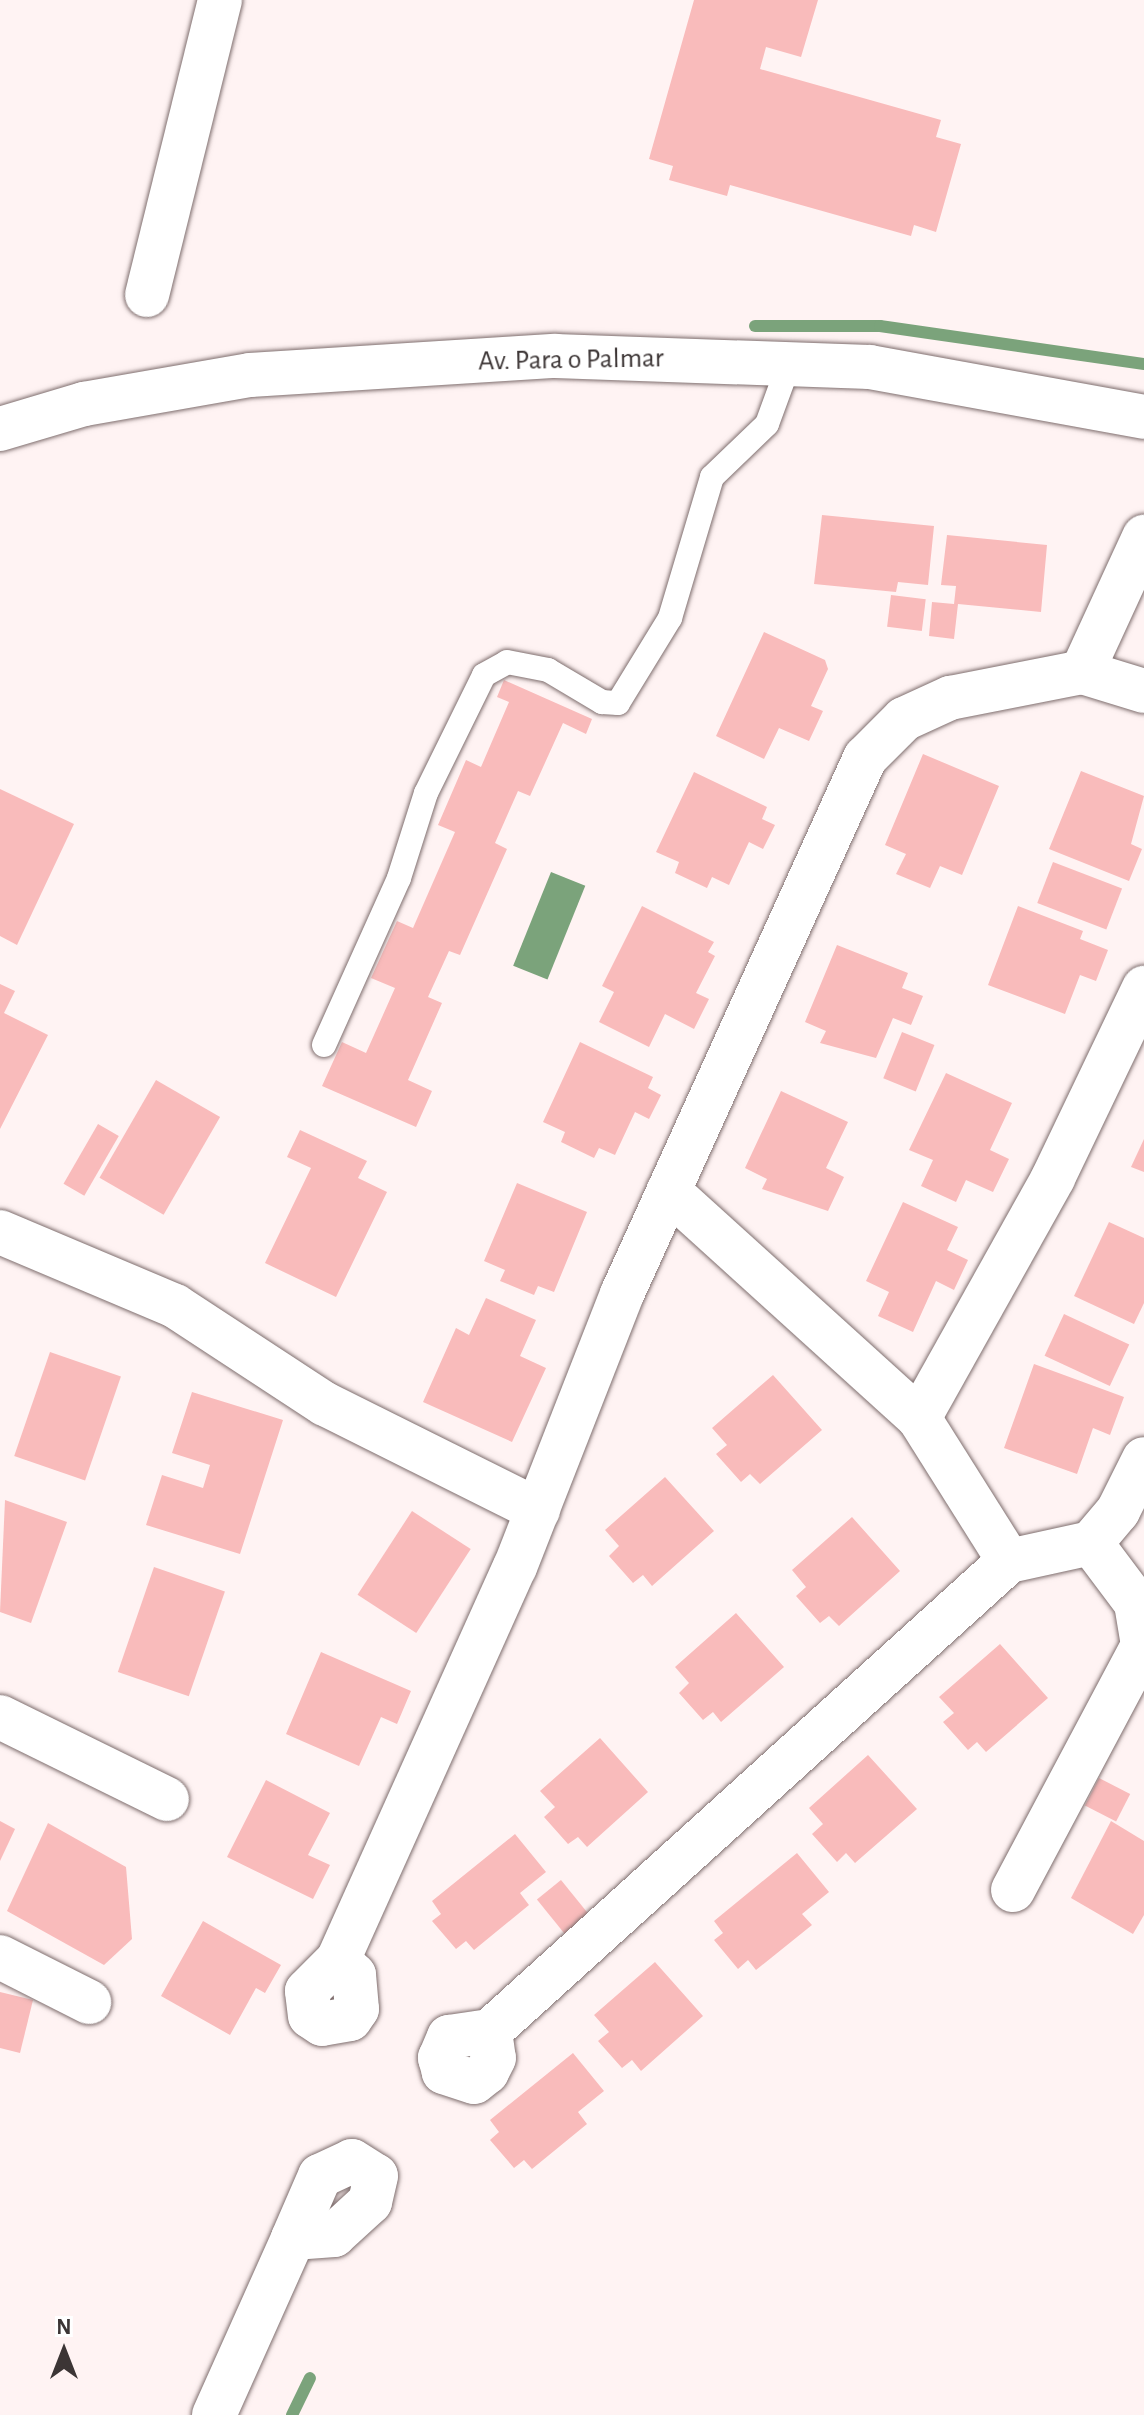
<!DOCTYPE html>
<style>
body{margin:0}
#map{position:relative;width:1144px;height:2415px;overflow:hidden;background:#fff3f3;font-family:"Alegreya Sans",sans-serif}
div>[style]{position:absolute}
.water>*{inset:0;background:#7ba37b;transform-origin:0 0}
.stream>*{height:12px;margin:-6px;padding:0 6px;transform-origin:6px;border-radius:6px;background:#7ba37b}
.building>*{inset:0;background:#f9bbbb;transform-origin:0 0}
.roads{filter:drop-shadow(0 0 2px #7f6e6e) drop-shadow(0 0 2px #7f6e6e)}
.lane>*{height:24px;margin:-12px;padding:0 12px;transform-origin:12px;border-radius:12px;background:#fff}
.street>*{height:44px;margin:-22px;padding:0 22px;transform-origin:22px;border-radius:22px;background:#fff}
.secondary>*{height:44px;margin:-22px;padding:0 22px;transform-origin:22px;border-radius:22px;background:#fff}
span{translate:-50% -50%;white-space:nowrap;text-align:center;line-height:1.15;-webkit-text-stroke:7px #fff;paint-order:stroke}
.street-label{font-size:28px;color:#3c3535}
.north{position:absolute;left:24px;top:2311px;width:80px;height:80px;-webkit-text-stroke:6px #fff;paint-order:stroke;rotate:0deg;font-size:22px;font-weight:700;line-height:32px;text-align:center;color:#3c3535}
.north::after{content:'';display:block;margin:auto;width:28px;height:36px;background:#3c3535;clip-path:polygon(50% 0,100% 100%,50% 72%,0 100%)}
</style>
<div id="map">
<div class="water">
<div style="left:551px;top:872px;width:37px;height:101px;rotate:22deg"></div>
</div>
<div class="stream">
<div style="left:755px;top:326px;width:125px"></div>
<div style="left:880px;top:326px;width:267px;rotate:8.2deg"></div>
<div style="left:292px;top:2415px;width:41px;rotate:-64.1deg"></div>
</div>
<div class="building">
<div style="clip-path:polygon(694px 0,818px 0,801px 57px,766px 47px,760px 69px,941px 120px,936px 137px,961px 144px,936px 232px,914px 225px,911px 236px,730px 185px,727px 196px,669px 180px,673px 166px,649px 159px)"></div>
<div style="clip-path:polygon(822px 515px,934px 526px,928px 585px,898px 582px,896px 592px,814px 584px)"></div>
<div style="clip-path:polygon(947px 535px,1047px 545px,1041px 612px,958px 604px,954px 639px,929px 636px,932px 602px,954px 604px,956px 586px,941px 585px)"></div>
<div style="left:891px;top:595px;width:35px;height:32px;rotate:7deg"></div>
<div style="clip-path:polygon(764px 632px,825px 660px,828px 669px,811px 706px,823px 711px,809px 741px,779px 728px,764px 759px,716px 736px)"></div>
<div style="clip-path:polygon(504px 680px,592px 719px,586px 734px,563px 723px,530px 796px,518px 791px,495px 843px,507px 849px,460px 955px,449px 951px,428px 997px,442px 1003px,408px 1080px,432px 1091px,416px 1127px,322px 1086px,342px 1042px,366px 1053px,395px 988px,371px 978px,397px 921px,413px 928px,455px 832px,438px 825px,466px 760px,481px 767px,509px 702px,497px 697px)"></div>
<div style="clip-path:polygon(923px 754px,999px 786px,962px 875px,940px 866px,930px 888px,896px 874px,906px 854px,885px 845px)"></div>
<div style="clip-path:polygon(1081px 771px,1144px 796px,1131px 844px,1142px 849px,1129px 881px,1049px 849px)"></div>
<div style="clip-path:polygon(694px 772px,767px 807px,762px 819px,775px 825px,763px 849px,749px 842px,729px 885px,712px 877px,707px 888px,675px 873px,679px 862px,656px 852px)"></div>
<div style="clip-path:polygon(0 789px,74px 824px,17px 945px,0 936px)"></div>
<div style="left:1053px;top:862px;width:74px;height:44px;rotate:21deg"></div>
<div style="clip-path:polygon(642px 906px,714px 942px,708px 952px,715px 956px,696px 993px,709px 999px,694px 1029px,665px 1014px,649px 1047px,599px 1022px,614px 992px,602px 986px)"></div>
<div style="clip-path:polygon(1018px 906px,1083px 931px,1080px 939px,1108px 950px,1096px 981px,1080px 975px,1065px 1014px,988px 985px)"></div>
<div style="clip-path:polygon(837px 945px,908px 973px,902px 988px,923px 996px,911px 1025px,893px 1018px,876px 1058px,820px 1043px,826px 1031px,805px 1022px)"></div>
<div style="clip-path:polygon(0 984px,15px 991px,4px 1013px,48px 1035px,0 1129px)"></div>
<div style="left:902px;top:1032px;width:35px;height:50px;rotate:22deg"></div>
<div style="clip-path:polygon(580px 1042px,653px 1077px,648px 1088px,661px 1095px,649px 1119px,635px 1112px,615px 1155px,599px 1148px,594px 1158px,561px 1142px,565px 1132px,543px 1122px)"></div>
<div style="clip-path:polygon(946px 1073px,1012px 1103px,990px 1150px,1009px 1159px,993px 1192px,966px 1180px,956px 1202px,921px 1186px,933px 1160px,909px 1150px)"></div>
<div style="left:156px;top:1080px;width:74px;height:113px;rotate:30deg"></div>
<div style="clip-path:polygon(781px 1091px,848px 1122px,826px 1168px,844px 1177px,828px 1211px,762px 1189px,767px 1179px,745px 1168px)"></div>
<div style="left:98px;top:1124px;width:24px;height:69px;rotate:30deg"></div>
<div style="clip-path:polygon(300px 1130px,367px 1161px,358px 1178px,387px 1192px,336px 1297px,265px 1263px,311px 1168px,287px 1157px)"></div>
<div style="clip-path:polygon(1144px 1139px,1144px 1172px,1131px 1167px)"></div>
<div style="clip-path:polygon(517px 1183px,587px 1212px,554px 1292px,538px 1286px,534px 1295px,500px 1281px,505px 1270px,484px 1261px)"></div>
<div style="clip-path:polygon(903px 1202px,958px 1227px,947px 1250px,968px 1260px,954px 1290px,936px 1281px,913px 1332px,878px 1316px,889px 1292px,866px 1281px)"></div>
<div style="clip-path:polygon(1109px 1222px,1144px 1238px,1144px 1303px,1134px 1324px,1074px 1296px)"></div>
<div style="clip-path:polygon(486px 1298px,536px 1320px,520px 1356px,546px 1368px,512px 1442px,423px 1402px,456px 1328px,469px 1335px)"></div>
<div style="left:1064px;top:1314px;width:72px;height:46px;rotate:25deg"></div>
<div style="left:50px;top:1352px;width:75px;height:110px;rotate:19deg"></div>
<div style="clip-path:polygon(1034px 1364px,1124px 1397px,1110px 1435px,1093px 1428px,1077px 1474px,1004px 1448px)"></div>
<div style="clip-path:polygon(773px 1375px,822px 1430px,760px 1484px,750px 1474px,741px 1482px,716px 1454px,727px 1445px,712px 1428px)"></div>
<div style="clip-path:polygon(192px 1392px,283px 1420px,240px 1554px,146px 1525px,162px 1475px,203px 1488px,210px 1465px,172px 1453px)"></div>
<div style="clip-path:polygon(665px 1477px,714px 1531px,652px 1586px,643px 1575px,633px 1583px,609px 1556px,619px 1546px,605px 1530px)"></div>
<div style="clip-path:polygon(5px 1500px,67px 1522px,31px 1623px,0 1612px)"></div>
<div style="left:412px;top:1511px;width:70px;height:100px;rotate:33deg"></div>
<div style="clip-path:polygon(852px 1517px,900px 1571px,839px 1626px,829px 1616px,820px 1623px,796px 1596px,806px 1587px,792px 1570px)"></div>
<div style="left:154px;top:1567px;width:75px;height:111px;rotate:19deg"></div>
<div style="clip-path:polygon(736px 1613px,784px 1667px,721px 1722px,713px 1712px,703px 1720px,679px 1693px,689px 1683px,675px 1667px)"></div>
<div style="clip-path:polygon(1000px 1644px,1048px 1698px,986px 1752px,977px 1742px,968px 1750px,943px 1722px,954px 1713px,939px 1697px)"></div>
<div style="clip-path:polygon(321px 1652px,411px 1691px,397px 1724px,381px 1717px,359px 1766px,286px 1734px)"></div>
<div style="clip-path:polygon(600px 1738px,648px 1792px,587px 1847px,578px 1837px,568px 1844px,544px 1817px,555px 1807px,540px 1791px)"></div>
<div style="clip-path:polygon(868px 1755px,917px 1809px,855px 1863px,846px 1853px,837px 1862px,812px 1834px,823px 1824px,809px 1808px)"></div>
<div style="left:1099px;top:1778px;width:35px;height:31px;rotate:27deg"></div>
<div style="clip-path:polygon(266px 1780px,330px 1813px,308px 1855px,330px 1865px,313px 1899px,227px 1857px)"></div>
<div style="clip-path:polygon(0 1821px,15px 1829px,0 1861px)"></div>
<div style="clip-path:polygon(1111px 1821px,1144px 1841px,1144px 1915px,1133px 1934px,1071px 1898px)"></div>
<div style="clip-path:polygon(48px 1823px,126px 1867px,132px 1939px,104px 1965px,7px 1911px)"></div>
<div style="clip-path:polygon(515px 1834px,546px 1872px,520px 1893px,529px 1905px,474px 1950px,466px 1941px,456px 1949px,432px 1921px,441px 1914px,432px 1901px)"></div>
<div style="clip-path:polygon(797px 1853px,829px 1892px,802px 1914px,812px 1925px,756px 1970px,748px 1960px,738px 1969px,714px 1940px,723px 1933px,714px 1921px)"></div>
<div style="left:561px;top:1880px;width:45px;height:31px;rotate:51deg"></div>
<div style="clip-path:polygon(203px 1921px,281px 1965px,265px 1993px,256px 1988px,230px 2035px,161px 1996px)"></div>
<div style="clip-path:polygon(655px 1962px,703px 2016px,641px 2071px,632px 2060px,622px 2068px,598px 2041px,609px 2032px,594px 2015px)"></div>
<div style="clip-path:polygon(0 1992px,33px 2000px,20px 2053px,0 2048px)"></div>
<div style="clip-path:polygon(573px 2053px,604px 2091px,578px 2112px,587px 2124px,532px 2169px,524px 2160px,514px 2168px,490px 2140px,499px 2132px,490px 2120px)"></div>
</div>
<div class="roads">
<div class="lane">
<div style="left:324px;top:1045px;width:183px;rotate:-65.8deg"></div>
<div style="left:399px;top:878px;width:89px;rotate:-72.4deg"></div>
<div style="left:426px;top:793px;width:131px;rotate:-63.8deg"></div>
<div style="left:484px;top:675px;width:26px;rotate:-29deg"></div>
<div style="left:507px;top:662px;width:42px;rotate:11deg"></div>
<div style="left:548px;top:670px;width:63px;rotate:30.7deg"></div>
<div style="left:602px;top:702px;width:16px;rotate:4deg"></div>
<div style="left:618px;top:703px;width:100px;rotate:-58.5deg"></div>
<div style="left:670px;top:618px;width:147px;rotate:-73.4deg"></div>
<div style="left:712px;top:477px;width:76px;rotate:-43.9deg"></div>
<div style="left:767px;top:424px;width:67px;rotate:-69.9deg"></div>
</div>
<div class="street">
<div style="left:147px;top:295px;width:304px;rotate:-76.1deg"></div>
<div style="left:1082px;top:672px;width:65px;rotate:17deg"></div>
<div style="left:0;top:1232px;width:190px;rotate:22.9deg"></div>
<div style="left:175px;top:1306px;width:179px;rotate:33.2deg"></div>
<div style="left:325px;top:1404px;width:238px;rotate:26.5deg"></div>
<div style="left:919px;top:1418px;width:275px;rotate:-60.8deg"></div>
<div style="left:1053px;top:1178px;width:211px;rotate:-64.4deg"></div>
<div style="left:1009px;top:1561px;width:84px;rotate:-12.4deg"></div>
<div style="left:1091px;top:1543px;width:42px;rotate:-49.8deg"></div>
<div style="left:1118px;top:1511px;width:58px;rotate:-63.4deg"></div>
<div style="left:0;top:1717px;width:186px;rotate:26.2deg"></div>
<div style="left:1013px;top:1890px;width:277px;rotate:-62deg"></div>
<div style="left:1143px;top:1645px;width:43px;rotate:-99.5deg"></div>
<div style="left:1136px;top:1603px;width:75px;rotate:-126.9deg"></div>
<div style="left:0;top:1957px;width:100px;rotate:26.8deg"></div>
<div style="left:338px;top:1960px;width:22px;rotate:43deg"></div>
<div style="left:354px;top:1975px;width:34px;rotate:85deg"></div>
<div style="left:357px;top:2009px;width:12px;rotate:125deg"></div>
<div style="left:350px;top:2019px;width:28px;rotate:170deg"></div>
<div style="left:322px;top:2024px;width:14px;rotate:-146deg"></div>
<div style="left:310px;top:2016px;width:25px;rotate:-97deg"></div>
<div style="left:307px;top:1991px;width:44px;rotate:-45deg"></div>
<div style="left:338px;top:1960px;width:431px;rotate:-65.8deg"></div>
<div style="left:515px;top:1567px;width:293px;rotate:-68.6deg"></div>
<div style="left:622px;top:1294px;width:589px;rotate:-65.61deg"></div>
<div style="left:865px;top:758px;width:55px;rotate:-45deg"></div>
<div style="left:904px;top:719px;width:51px;rotate:-24.5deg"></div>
<div style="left:950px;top:698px;width:135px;rotate:-11.1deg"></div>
<div style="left:1082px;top:672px;width:149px;rotate:-65.3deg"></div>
<div style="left:490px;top:2031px;width:27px;rotate:82deg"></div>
<div style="left:494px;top:2058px;width:16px;rotate:117deg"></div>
<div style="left:487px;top:2072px;width:16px;rotate:142deg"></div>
<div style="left:474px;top:2082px;width:32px;rotate:-162deg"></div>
<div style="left:444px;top:2072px;width:15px;rotate:-106deg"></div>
<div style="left:440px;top:2058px;width:23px;rotate:-67deg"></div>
<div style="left:449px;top:2037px;width:41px;rotate:-8.3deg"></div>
<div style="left:490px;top:2031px;width:700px;rotate:-42.16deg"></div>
<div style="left:1009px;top:1561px;width:169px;rotate:-122.2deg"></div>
<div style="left:919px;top:1418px;width:338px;rotate:-137.8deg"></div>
<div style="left:214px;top:2415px;width:194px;rotate:-65.9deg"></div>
<div style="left:293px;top:2238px;width:68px;rotate:-66.5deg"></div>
<div style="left:320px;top:2176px;width:35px;rotate:-25deg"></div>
<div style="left:352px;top:2161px;width:28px;rotate:32deg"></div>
<div style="left:376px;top:2176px;width:27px;rotate:103deg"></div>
<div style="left:370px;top:2202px;width:49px;rotate:137.5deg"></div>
<div style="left:334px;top:2235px;width:41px;rotate:175.8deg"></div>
</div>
<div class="secondary">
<div style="left:0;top:429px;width:88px;rotate:-16.6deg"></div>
<div style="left:84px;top:404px;width:169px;rotate:-9.9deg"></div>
<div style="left:250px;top:375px;width:306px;rotate:-3.6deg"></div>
<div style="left:555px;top:356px;width:315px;rotate:2deg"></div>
<div style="left:870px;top:367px;width:279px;rotate:10.3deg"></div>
</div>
</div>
<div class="street-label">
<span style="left:571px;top:360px;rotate:-1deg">Av. Para o Palmar</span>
</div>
<div class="north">N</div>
</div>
